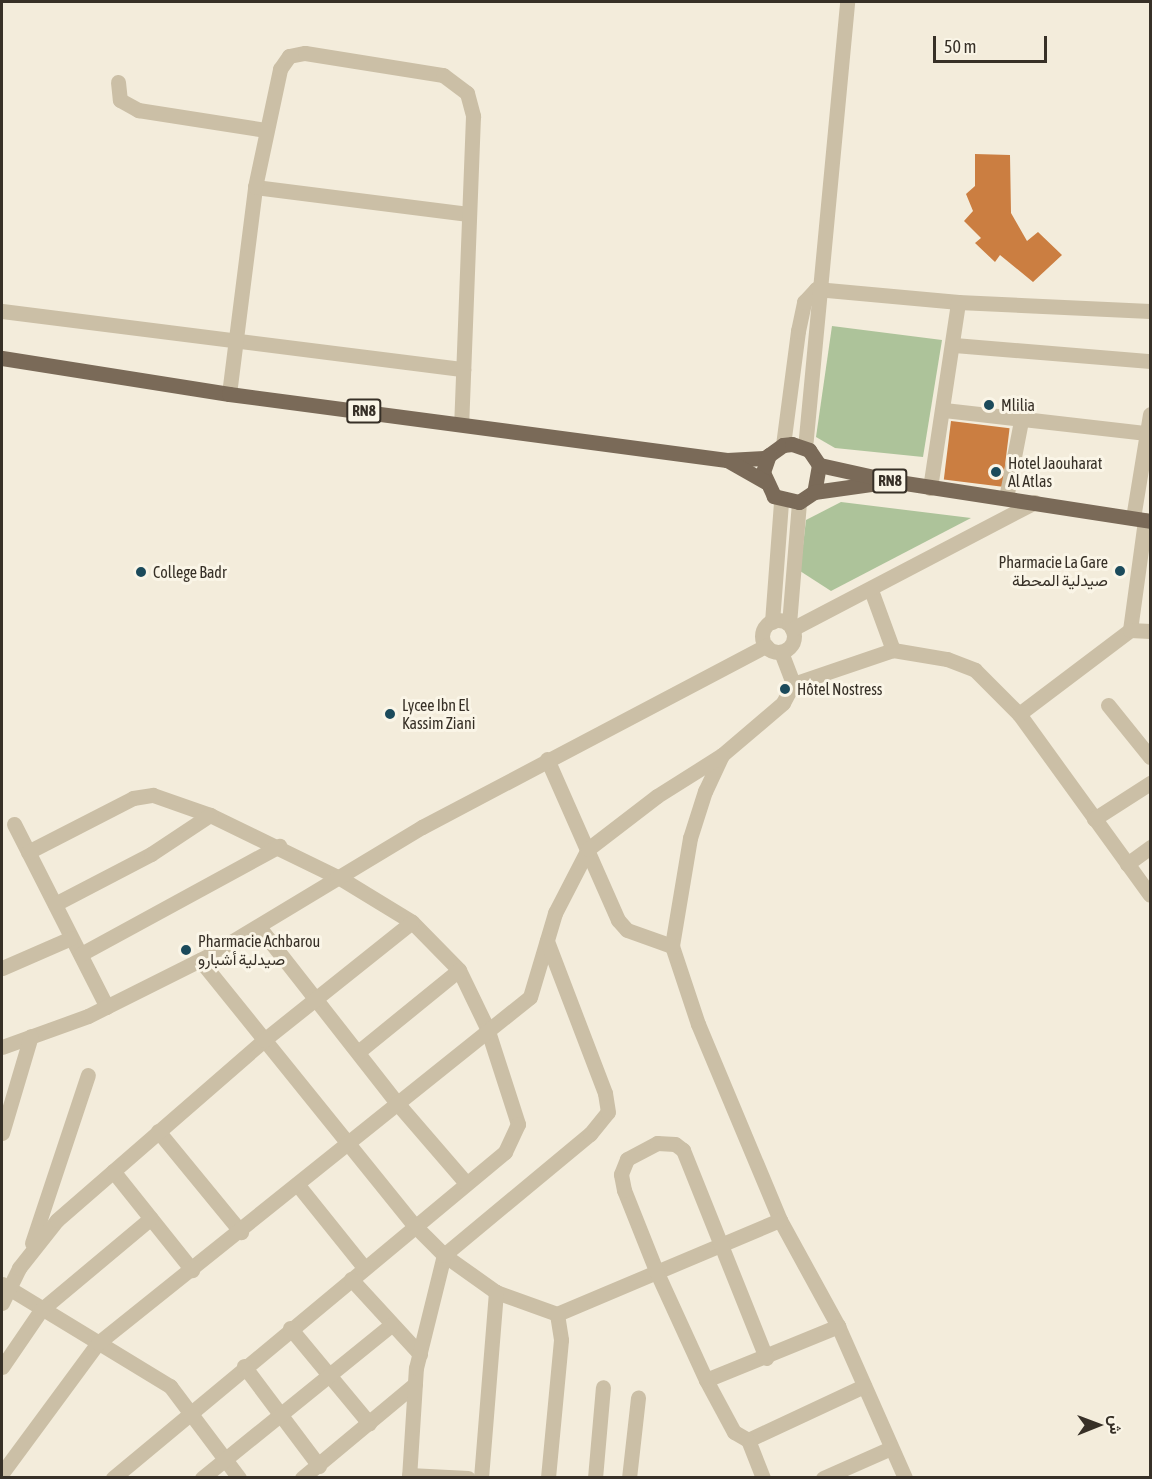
<!DOCTYPE html>
<meta charset="utf-8">
<style>
body{margin:0}
#map{position:relative;width:1152px;height:1479px;overflow:hidden;background:#f3ecdb;font-family:"Asap Condensed",Vazirmatn,sans-serif}
div>[style]{position:absolute}
.green>*{inset:0;background:#adc39a}
.building>*{inset:0;background:#cb7e41;transform-origin:0 0}
.minor>*{height:15px;margin:-7.5px;padding:0 7.5px;transform-origin:7.5px;border-radius:7.5px;background:#cbbfa6}
.minor>.ring{margin:-7.5px;padding:0;box-sizing:content-box;background:none;border:15px solid #cbbfa6;border-radius:50%}
.tertiary>*{height:15px;margin:-7.5px;padding:0 7.5px;transform-origin:7.5px;border-radius:7.5px;background:#cbbfa6}
.primary>*{height:15px;margin:-7.5px;padding:0 7.5px;transform-origin:7.5px;border-radius:7.5px;background:#7a6a58}
.dots>*{width:16px;height:16px;translate:-50% -50%;box-sizing:border-box;border:3px solid #faf5e7;border-radius:50%}
span{translate:-50% -50%;white-space:nowrap;text-align:center;line-height:1.15;-webkit-text-stroke:6px #faf5e7;paint-order:stroke}
.shield-label span{padding:2px 4px;background:#faf5e7;border:2px solid;border-radius:4px;-webkit-text-stroke-width:0}
.shield-label{font-size:15px;color:#373027;font-weight:700}
.poi-label{font-size:16px;color:#373027}
.left{translate:0 -50%;text-align:left}
.right{translate:-100% -50%;text-align:right}
.frame{position:absolute;inset:0;border:3px solid #373027;pointer-events:none}
.north{position:absolute;left:1068px;top:1395px;width:60px;height:60px;-webkit-text-stroke:4px #faf5e7;paint-order:stroke;rotate:89deg;font-size:16px;font-weight:700;line-height:24px;text-align:center;color:#373027}
.north::after{content:'';display:block;margin:auto;width:21px;height:27px;background:#373027;clip-path:polygon(50% 0,100% 100%,50% 72%,0 100%)}
.scale{position:absolute;left:933px;top:36px;width:114px;height:27px;box-sizing:border-box;border:3px solid #373027;border-top:0;padding-left:8px;font-size:18px;line-height:21px;white-space:nowrap;color:#373027;-webkit-text-stroke:4px #faf5e7;paint-order:stroke}
</style>
<div id="map">
<div class="green">
<div style="clip-path:polygon(832px 326px,942px 340px,923px 457px,835px 448px,816px 437px)"></div>
<div style="clip-path:polygon(841px 502px,971px 518px,831px 591px,800px 571px,806px 520px)"></div>
</div>
<div class="building">
<div style="clip-path:polygon(975px 154px,1010px 155px,1011px 213px,1027px 241px,1038px 232px,1062px 255px,1033px 282px,1000px 255px,995px 262px,975px 243px,981px 238px,964px 221px,973px 211px,966px 194px,975px 186px)"></div>
<div style="left:951px;top:421px;width:59px;height:59px;rotate:7deg"></div>
</div>
<div class="minor">
<div style="left:118px;top:82px;width:18px;rotate:84deg"></div>
<div style="left:120px;top:100px;width:21px;rotate:29deg"></div>
<div style="left:138px;top:110px;width:130px;rotate:8.9deg"></div>
<div style="left:255px;top:187px;width:215px;rotate:7.2deg"></div>
<div style="left:816px;top:289px;width:143px;rotate:5.2deg"></div>
<div style="left:958px;top:302px;width:192px;rotate:2.7deg"></div>
<div style="left:2px;top:311px;width:465px;rotate:7.2deg"></div>
<div style="left:954px;top:345px;width:197px;rotate:4.7deg"></div>
<div style="left:229px;top:394px;width:209px;rotate:-82.8deg"></div>
<div style="left:255px;top:187px;width:121px;rotate:-78deg"></div>
<div style="left:280px;top:69px;width:16px;rotate:-55deg"></div>
<div style="left:289px;top:56px;width:16px;rotate:-11deg"></div>
<div style="left:305px;top:53px;width:140px;rotate:9.1deg"></div>
<div style="left:443px;top:75px;width:30px;rotate:37deg"></div>
<div style="left:467px;top:93px;width:24px;rotate:75deg"></div>
<div style="left:473px;top:116px;width:306px;rotate:92.2deg"></div>
<div style="left:944px;top:410px;width:204px;rotate:6.5deg"></div>
<div style="left:930px;top:488px;width:188px;rotate:-81.4deg"></div>
<div style="left:1006px;top:498px;width:78px;rotate:-79deg"></div>
<div style="left:1133px;top:518px;width:105px;rotate:-80.7deg"></div>
<div style="left:871px;top:590px;width:64px;rotate:69.9deg"></div>
<div class="ring" style="left:762px;top:620px;width:17px;height:17px"></div>
<div style="left:772px;top:622px;width:121px;rotate:-85.7deg"></div>
<div style="left:789px;top:624px;width:122px;rotate:-85.3deg"></div>
<div style="left:792px;top:629px;width:274px;rotate:-27.6deg"></div>
<div style="left:1130px;top:630px;width:111px;rotate:-82.2deg"></div>
<div style="left:781px;top:652px;width:34px;rotate:69deg"></div>
<div style="left:793px;top:684px;width:21px;rotate:118deg"></div>
<div style="left:783px;top:703px;width:80px;rotate:139.6deg"></div>
<div style="left:722px;top:755px;width:40px;rotate:115deg"></div>
<div style="left:705px;top:791px;width:49px;rotate:107.7deg"></div>
<div style="left:690px;top:838px;width:109px;rotate:99.5deg"></div>
<div style="left:672px;top:946px;width:82px;rotate:71.6deg"></div>
<div style="left:698px;top:1024px;width:212px;rotate:67.3deg"></div>
<div style="left:780px;top:1220px;width:121px;rotate:61.3deg"></div>
<div style="left:838px;top:1326px;width:166px;rotate:66.2deg"></div>
<div style="left:793px;top:684px;width:106px;rotate:-18.8deg"></div>
<div style="left:893px;top:650px;width:55px;rotate:9.5deg"></div>
<div style="left:947px;top:659px;width:30px;rotate:21deg"></div>
<div style="left:975px;top:670px;width:62px;rotate:45deg"></div>
<div style="left:1019px;top:714px;width:223px;rotate:54.1deg"></div>
<div style="left:1108px;top:705px;width:67px;rotate:51.1deg"></div>
<div style="left:1019px;top:714px;width:139px;rotate:-37.1deg"></div>
<div style="left:1130px;top:630px;width:20px;rotate:3deg"></div>
<div style="left:547px;top:759px;width:176px;rotate:66.2deg"></div>
<div style="left:618px;top:920px;width:13px;rotate:48deg"></div>
<div style="left:627px;top:930px;width:48px;rotate:19.6deg"></div>
<div style="left:1094px;top:819px;width:67px;rotate:-32.7deg"></div>
<div style="left:14px;top:824px;width:205px;rotate:63.1deg"></div>
<div style="left:28px;top:852px;width:118px;rotate:-27.2deg"></div>
<div style="left:133px;top:798px;width:20px;rotate:-9deg"></div>
<div style="left:153px;top:795px;width:60px;rotate:19.3deg"></div>
<div style="left:210px;top:815px;width:144px;rotate:25.9deg"></div>
<div style="left:340px;top:878px;width:84px;rotate:31.4deg"></div>
<div style="left:412px;top:922px;width:67px;rotate:45.6deg"></div>
<div style="left:459px;top:970px;width:64px;rotate:64.2deg"></div>
<div style="left:487px;top:1028px;width:101px;rotate:72.1deg"></div>
<div style="left:518px;top:1124px;width:31px;rotate:115deg"></div>
<div style="left:505px;top:1152px;width:510px;rotate:140.25deg"></div>
<div style="left:1127px;top:864px;width:29px;rotate:-36deg"></div>
<div style="left:55px;top:904px;width:108px;rotate:-27.5deg"></div>
<div style="left:151px;top:854px;width:71px;rotate:-33.5deg"></div>
<div style="left:259px;top:927px;width:224px;rotate:51.9deg"></div>
<div style="left:397px;top:1103px;width:106px;rotate:49.2deg"></div>
<div style="left:81px;top:954px;width:226px;rotate:-28.6deg"></div>
<div style="left:200px;top:960px;width:339px;rotate:51.1deg"></div>
<div style="left:413px;top:1224px;width:44px;rotate:45deg"></div>
<div style="left:444px;top:1255px;width:64px;rotate:35.4deg"></div>
<div style="left:496px;top:1292px;width:65px;rotate:19.8deg"></div>
<div style="left:557px;top:1314px;width:26px;rotate:81deg"></div>
<div style="left:561px;top:1340px;width:139px;rotate:95.4deg"></div>
<div style="left:2px;top:968px;width:75px;rotate:-23.5deg"></div>
<div style="left:2px;top:1047px;width:91px;rotate:-19.8deg"></div>
<div style="left:88px;top:1016px;width:134px;rotate:-26.6deg"></div>
<div style="left:208px;top:956px;width:250px;rotate:-31.1deg"></div>
<div style="left:422px;top:827px;width:389px;rotate:-27.8deg"></div>
<div style="left:358px;top:1052px;width:130px;rotate:-39.1deg"></div>
<div style="left:158px;top:1131px;width:131px;rotate:50.6deg"></div>
<div style="left:2px;top:1133px;width:101px;rotate:-73.4deg"></div>
<div style="left:113px;top:1171px;width:127px;rotate:51.4deg"></div>
<div style="left:297px;top:1184px;width:105px;rotate:51.2deg"></div>
<div style="left:32px;top:1243px;width:177px;rotate:-71.6deg"></div>
<div style="left:351px;top:1279px;width:102px;rotate:47.4deg"></div>
<div style="left:2px;top:1284px;width:197px;rotate:31.3deg"></div>
<div style="left:170px;top:1386px;width:115px;rotate:53.1deg"></div>
<div style="left:2px;top:1303px;width:39px;rotate:-64deg"></div>
<div style="left:19px;top:1268px;width:61px;rotate:-51.6deg"></div>
<div style="left:57px;top:1220px;width:274px;rotate:-41deg"></div>
<div style="left:264px;top:1040px;width:189px;rotate:-38.6deg"></div>
<div style="left:557px;top:1314px;width:242px;rotate:-22.9deg"></div>
<div style="left:290px;top:1328px;width:124px;rotate:50.3deg"></div>
<div style="left:244px;top:1366px;width:125px;rotate:53.1deg"></div>
<div style="left:2px;top:1367px;width:69px;rotate:-55.6deg"></div>
<div style="left:41px;top:1310px;width:143px;rotate:-39.9deg"></div>
<div style="left:706px;top:1380px;width:143px;rotate:-22.2deg"></div>
<div style="left:748px;top:1440px;width:128px;rotate:-25deg"></div>
<div style="left:2px;top:1473px;width:162px;rotate:-53.6deg"></div>
<div style="left:98px;top:1343px;width:553px;rotate:-38.69deg"></div>
<div style="left:530px;top:997px;width:88px;rotate:-73.4deg"></div>
<div style="left:555px;top:913px;width:72px;rotate:-62.7deg"></div>
<div style="left:588px;top:849px;width:87px;rotate:-37.5deg"></div>
<div style="left:657px;top:796px;width:77px;rotate:-32.2deg"></div>
<div style="left:409px;top:1475px;width:59px;rotate:2.9deg"></div>
<div style="left:202px;top:1478px;width:243px;rotate:-39deg"></div>
<div style="left:302px;top:1478px;width:147px;rotate:-39.8deg"></div>
<div style="left:409px;top:1478px;width:110px;rotate:-86.4deg"></div>
<div style="left:416px;top:1368px;width:116px;rotate:-76.1deg"></div>
<div style="left:444px;top:1255px;width:190px;rotate:-39.7deg"></div>
<div style="left:590px;top:1134px;width:28px;rotate:-51deg"></div>
<div style="left:608px;top:1112px;width:19px;rotate:-99deg"></div>
<div style="left:605px;top:1093px;width:163px;rotate:-110.9deg"></div>
<div style="left:481px;top:1478px;width:187px;rotate:-85.4deg"></div>
<div style="left:595px;top:1478px;width:91px;rotate:-85deg"></div>
<div style="left:629px;top:1478px;width:81px;rotate:-83.6deg"></div>
<div style="left:763px;top:1478px;width:41px;rotate:-111.5deg"></div>
<div style="left:748px;top:1440px;width:16px;rotate:-150deg"></div>
<div style="left:734px;top:1432px;width:59px;rotate:-118.3deg"></div>
<div style="left:706px;top:1380px;width:118px;rotate:-114.6deg"></div>
<div style="left:657px;top:1273px;width:89px;rotate:-111.7deg"></div>
<div style="left:624px;top:1190px;width:16px;rotate:-101deg"></div>
<div style="left:621px;top:1174px;width:16px;rotate:-68deg"></div>
<div style="left:627px;top:1159px;width:34px;rotate:-28deg"></div>
<div style="left:657px;top:1143px;width:18px;rotate:3deg"></div>
<div style="left:675px;top:1144px;width:10px;rotate:37deg"></div>
<div style="left:683px;top:1150px;width:224px;rotate:68.2deg"></div>
<div style="left:823px;top:1478px;width:74px;rotate:-23.8deg"></div>
</div>
<div class="tertiary">
<div style="left:783px;top:445px;width:115px;rotate:-82.5deg"></div>
<div style="left:798px;top:331px;width:30px;rotate:-78deg"></div>
<div style="left:804px;top:302px;width:18px;rotate:-47deg"></div>
<div style="left:805px;top:448px;width:448px;rotate:-84.6deg"></div>
</div>
<div class="primary">
<div style="left:2px;top:358px;width:230px;rotate:9deg"></div>
<div style="left:229px;top:394px;width:502px;rotate:7.55deg"></div>
<div style="left:727px;top:460px;width:38px;rotate:-3deg"></div>
<div style="left:765px;top:458px;width:22px;rotate:-36deg"></div>
<div style="left:783px;top:445px;width:9px;rotate:-6deg"></div>
<div style="left:792px;top:444px;width:18px;rotate:19deg"></div>
<div style="left:809px;top:450px;width:18px;rotate:56deg"></div>
<div style="left:819px;top:465px;width:27px;rotate:100deg"></div>
<div style="left:814px;top:492px;width:18px;rotate:146deg"></div>
<div style="left:799px;top:502px;width:26px;rotate:-167deg"></div>
<div style="left:774px;top:496px;width:26px;rotate:-115deg"></div>
<div style="left:763px;top:472px;width:18px;rotate:-71deg"></div>
<div style="left:727px;top:460px;width:43px;rotate:29.6deg"></div>
<div style="left:892px;top:481px;width:261px;rotate:8.8deg"></div>
<div style="left:814px;top:492px;width:79px;rotate:-8deg"></div>
<div style="left:892px;top:481px;width:75px;rotate:-167.6deg"></div>
</div>
<div class="dots">
<div style="left:989px;top:405px;background:#1b4a5b"></div>
<div style="left:996px;top:472px;background:#1b4a5b"></div>
<div style="left:1120px;top:571px;background:#1b4a5b"></div>
<div style="left:141px;top:572px;background:#1b4a5b"></div>
<div style="left:785px;top:689px;background:#1b4a5b"></div>
<div style="left:390px;top:714px;background:#1b4a5b"></div>
<div style="left:186px;top:950px;background:#1b4a5b"></div>
</div>
<div class="shield-label">
<span style="left:364px;top:411px">RN8</span>
<span style="left:890px;top:481px">RN8</span>
</div>
<div class="poi-label">
<span class="left" style="left:1001px;top:405px">Mlilia</span>
<span class="left" style="left:1008px;top:472px">Hotel Jaouharat<br>Al Atlas</span>
<span class="right" style="left:1108px;top:571px">Pharmacie La Gare<br>صيدلية المحطة</span>
<span class="left" style="left:153px;top:572px">College Badr</span>
<span class="left" style="left:797px;top:689px">Hôtel Nostress</span>
<span class="left" style="left:402px;top:714px">Lycee Ibn El<br>Kassim Ziani</span>
<span class="left" style="left:198px;top:950px">Pharmacie Achbarou<br>صيدلية أشبارو</span>
</div>
<div class="frame"></div>
<div class="north">ش</div>
<div class="scale">50 m</div>
</div>
